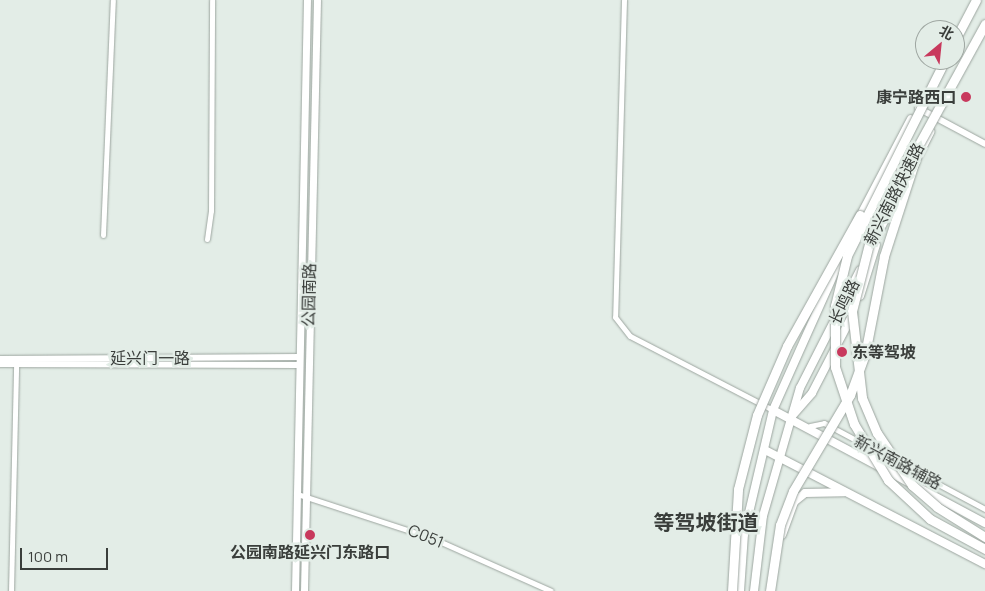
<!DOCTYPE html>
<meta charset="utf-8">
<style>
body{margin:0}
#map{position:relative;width:985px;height:591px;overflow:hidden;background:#e3ede7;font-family:Manrope,"Noto Sans SC",sans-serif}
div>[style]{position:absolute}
.roads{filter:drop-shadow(0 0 1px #9ca59f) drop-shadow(0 0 1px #9ca59f)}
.minor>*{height:5px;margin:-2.5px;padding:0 2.5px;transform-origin:2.5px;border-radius:2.5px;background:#fff}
.tertiary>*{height:6px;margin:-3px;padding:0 3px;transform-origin:3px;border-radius:3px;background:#fff}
.secondary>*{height:7px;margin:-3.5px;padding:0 3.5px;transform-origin:3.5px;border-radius:3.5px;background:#fff}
.primary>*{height:8px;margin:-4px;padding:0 4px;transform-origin:4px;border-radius:4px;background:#fff}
.trunk>*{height:9px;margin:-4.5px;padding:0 4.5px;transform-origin:4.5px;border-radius:4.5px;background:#fff}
.bridges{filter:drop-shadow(0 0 1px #9ca59f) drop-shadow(0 0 1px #9ca59f)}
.trunk-bridge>*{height:9px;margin:-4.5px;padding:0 4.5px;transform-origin:4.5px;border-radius:4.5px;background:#fff}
.dots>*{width:14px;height:14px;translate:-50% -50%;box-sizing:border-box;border:2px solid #e3ede7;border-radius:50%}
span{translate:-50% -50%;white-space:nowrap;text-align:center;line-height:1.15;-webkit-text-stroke:5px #e3ede7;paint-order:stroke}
.poi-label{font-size:16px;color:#3a3e3b;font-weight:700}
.right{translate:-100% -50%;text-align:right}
.left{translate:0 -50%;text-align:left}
.street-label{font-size:16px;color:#3a3e3b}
.district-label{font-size:21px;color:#3a3e3b;font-weight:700}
.north{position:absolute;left:915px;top:20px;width:50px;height:50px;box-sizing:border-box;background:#e3ede7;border:1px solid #9fa7a2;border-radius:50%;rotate:28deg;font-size:14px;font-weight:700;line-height:20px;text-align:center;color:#3a3e3b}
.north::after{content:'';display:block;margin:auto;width:18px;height:22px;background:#c8395d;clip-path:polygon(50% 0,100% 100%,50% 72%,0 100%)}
.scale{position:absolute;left:20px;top:548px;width:88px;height:22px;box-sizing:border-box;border:2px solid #3a3e3b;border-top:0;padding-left:6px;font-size:15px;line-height:18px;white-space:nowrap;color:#3a3e3b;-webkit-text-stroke:4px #e3ede7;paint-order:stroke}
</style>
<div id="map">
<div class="roads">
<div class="minor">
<div style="left:624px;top:0;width:317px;rotate:91.6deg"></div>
<div style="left:615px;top:317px;width:24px;rotate:52deg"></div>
<div style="left:630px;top:336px;width:161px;rotate:27.4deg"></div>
<div style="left:103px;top:235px;width:235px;rotate:-87.6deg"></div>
<div style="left:207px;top:239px;width:28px;rotate:-82deg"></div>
<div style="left:211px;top:211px;width:211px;rotate:-89.7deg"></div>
<div style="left:810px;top:426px;width:14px;rotate:-12deg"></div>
<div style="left:824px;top:423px;width:183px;rotate:28.1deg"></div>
<div style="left:297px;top:494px;width:142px;rotate:18.1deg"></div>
<div style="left:432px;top:538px;width:130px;rotate:24deg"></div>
<div style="left:11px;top:591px;width:229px;rotate:-88.7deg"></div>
</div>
<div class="tertiary">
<div style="left:918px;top:108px;width:76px;rotate:28.2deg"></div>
<div style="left:0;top:359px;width:300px;rotate:-0.4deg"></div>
<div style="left:0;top:364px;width:300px;rotate:0.2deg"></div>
</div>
<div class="secondary">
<div style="left:295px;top:591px;width:591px;rotate:-88.84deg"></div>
<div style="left:304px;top:591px;width:591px;rotate:-88.74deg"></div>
</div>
<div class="primary">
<div style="left:914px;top:164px;width:36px;rotate:-63deg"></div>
<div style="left:858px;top:220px;width:114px;rotate:-62.3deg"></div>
<div style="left:870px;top:249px;width:82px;rotate:-63.1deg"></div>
<div style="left:860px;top:296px;width:53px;rotate:-72.6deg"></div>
<div style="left:773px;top:410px;width:240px;rotate:28.1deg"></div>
<div style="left:793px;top:415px;width:29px;rotate:-49deg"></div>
<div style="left:812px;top:393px;width:89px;rotate:-62.6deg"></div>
<div style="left:765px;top:450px;width:248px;rotate:27.4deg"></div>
<div style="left:782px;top:535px;width:35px;rotate:-70deg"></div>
<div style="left:794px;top:502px;width:14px;rotate:-39deg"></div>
<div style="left:805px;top:493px;width:39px;rotate:-1deg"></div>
<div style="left:740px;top:591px;width:57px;rotate:-86deg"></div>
<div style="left:744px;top:534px;width:127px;rotate:-76.8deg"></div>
<div style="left:773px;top:410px;width:167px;rotate:-65.9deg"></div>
<div style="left:754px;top:591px;width:76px;rotate:-83.2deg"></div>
<div style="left:763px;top:516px;width:133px;rotate:-73.9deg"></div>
<div style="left:800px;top:388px;width:132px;rotate:-63deg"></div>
</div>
<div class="trunk">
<div style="left:955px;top:40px;width:45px;rotate:-62.3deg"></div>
</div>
</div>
<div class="bridges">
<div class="trunk-bridge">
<div style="left:985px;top:24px;width:233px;rotate:118.8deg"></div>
<div style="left:873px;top:228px;width:86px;rotate:104.2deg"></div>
<div style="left:852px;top:311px;width:88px;rotate:83.4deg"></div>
<div style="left:862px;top:398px;width:38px;rotate:67deg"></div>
<div style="left:877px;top:433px;width:63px;rotate:56.1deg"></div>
<div style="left:912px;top:485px;width:33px;rotate:41deg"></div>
<div style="left:937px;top:507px;width:57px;rotate:32deg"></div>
<div style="left:945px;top:60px;width:219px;rotate:116.6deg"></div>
<div style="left:847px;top:256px;width:51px;rotate:103.5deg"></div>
<div style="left:835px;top:306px;width:61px;rotate:90deg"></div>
<div style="left:835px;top:367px;width:60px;rotate:71.6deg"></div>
<div style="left:854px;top:424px;width:66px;rotate:58.7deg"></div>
<div style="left:888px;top:480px;width:57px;rotate:42.9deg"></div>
<div style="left:930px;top:519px;width:63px;rotate:28.6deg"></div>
<div style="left:732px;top:591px;width:102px;rotate:-86.6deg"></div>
<div style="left:738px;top:489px;width:76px;rotate:-75.6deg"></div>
<div style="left:757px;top:415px;width:75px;rotate:-66.5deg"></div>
<div style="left:787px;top:346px;width:150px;rotate:-60.9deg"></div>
<div style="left:770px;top:591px;width:67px;rotate:-81.4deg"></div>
<div style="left:780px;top:525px;width:36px;rotate:-69deg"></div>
<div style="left:793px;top:491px;width:112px;rotate:-59.3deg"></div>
<div style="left:850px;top:395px;width:44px;rotate:-69.9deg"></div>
<div style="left:865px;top:354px;width:100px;rotate:-79deg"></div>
<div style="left:884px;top:256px;width:101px;rotate:-72.1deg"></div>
</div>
</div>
<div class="dots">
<div style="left:966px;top:97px;background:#c8395d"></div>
<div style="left:842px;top:352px;background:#c8395d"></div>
<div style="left:310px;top:535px;background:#c8395d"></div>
</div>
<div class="poi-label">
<span class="right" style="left:956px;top:97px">康宁路西口</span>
<span class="left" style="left:852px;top:352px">东等驾坡</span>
<span style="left:310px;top:552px">公园南路延兴门东路口</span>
</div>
<div class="street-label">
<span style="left:894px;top:194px;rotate:-63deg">新兴南路快速路</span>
<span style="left:309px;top:295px;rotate:-89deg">公园南路</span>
<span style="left:844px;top:302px;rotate:-64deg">长鸣路</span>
<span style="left:150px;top:358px">延兴门一路</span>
<span style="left:898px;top:462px;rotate:28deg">新兴南路辅路</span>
<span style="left:426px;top:536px;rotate:22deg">C051</span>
</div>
<div class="district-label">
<span style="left:706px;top:522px">等驾坡街道</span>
</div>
<div class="north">北</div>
<div class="scale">100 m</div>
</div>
